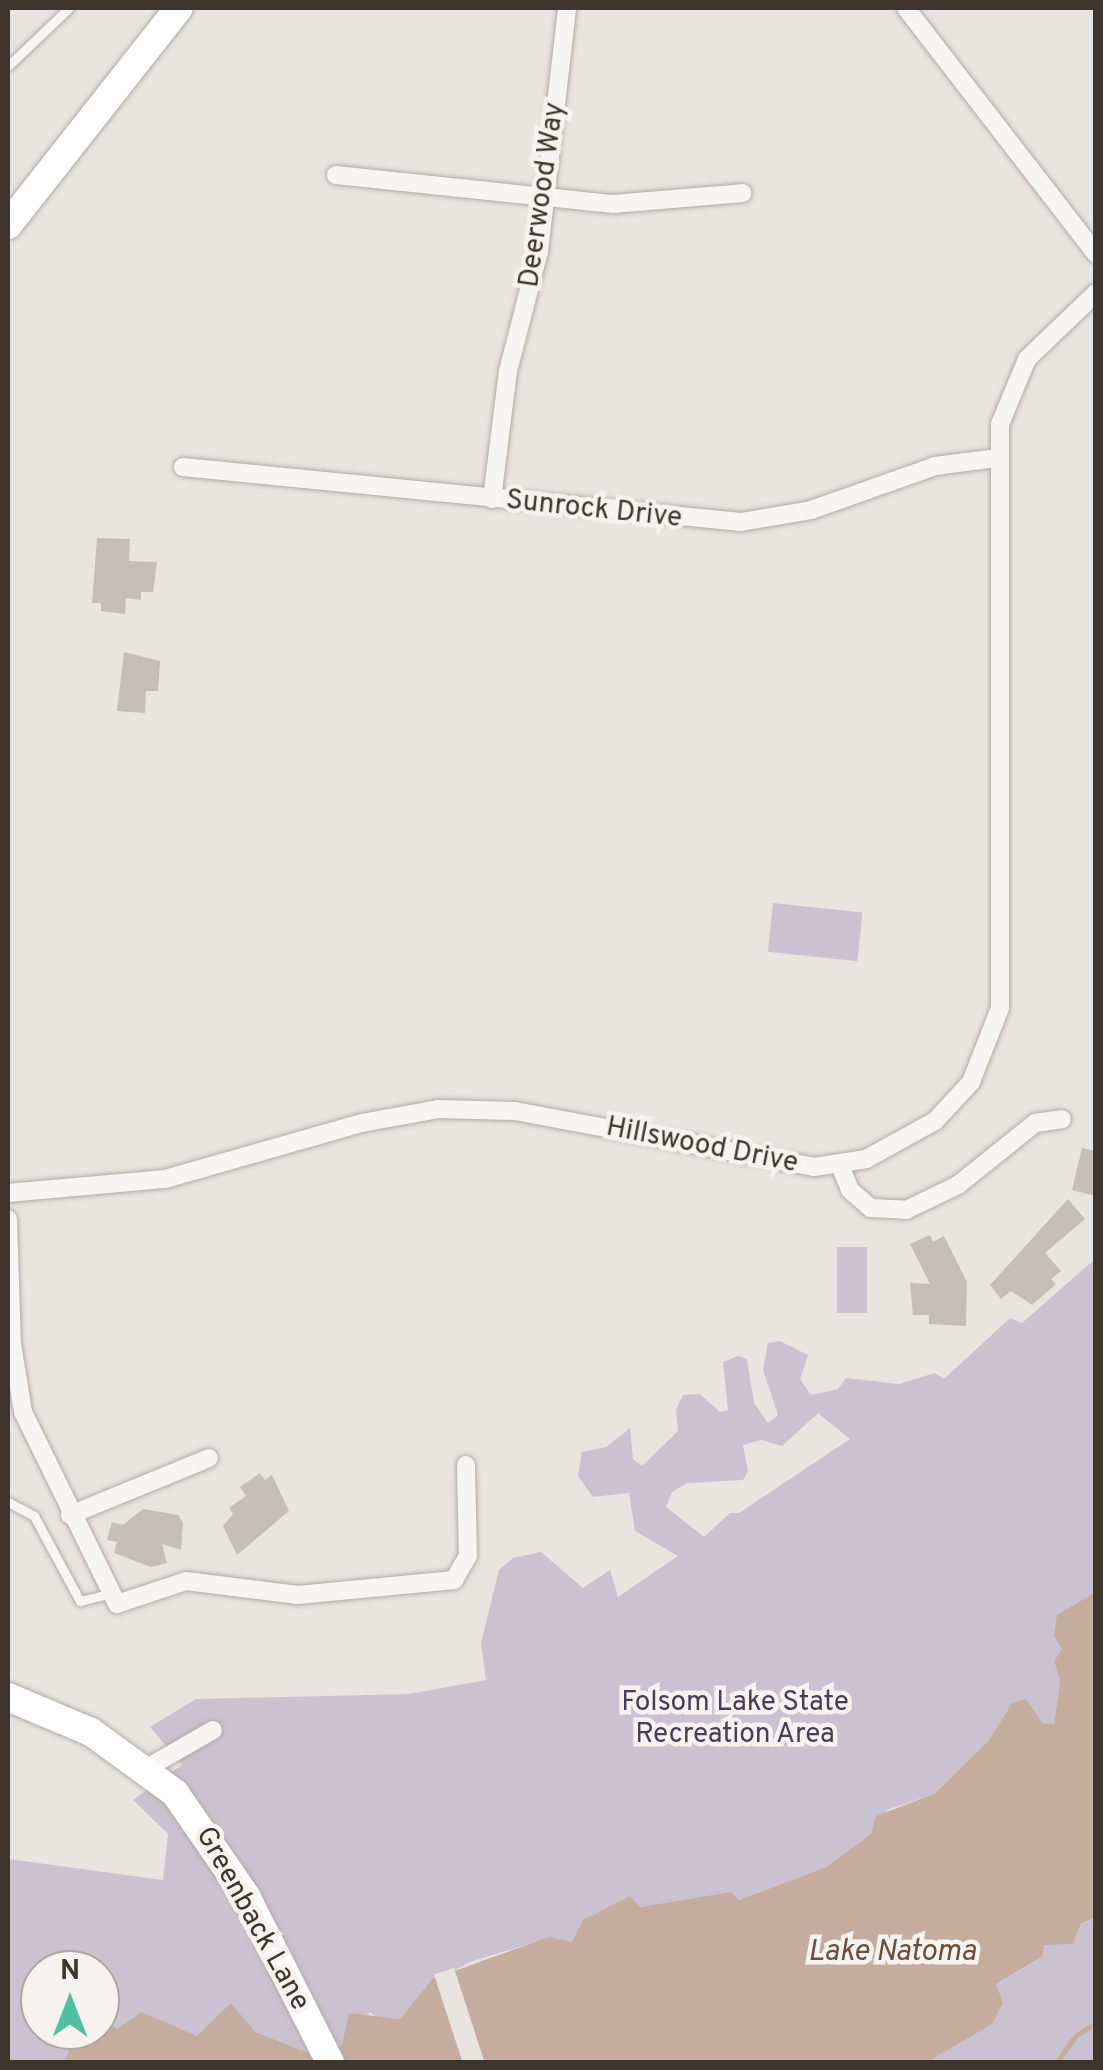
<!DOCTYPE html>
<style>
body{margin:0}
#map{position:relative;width:1103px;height:2070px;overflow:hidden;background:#e8e4e0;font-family:Overpass,sans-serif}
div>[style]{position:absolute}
.green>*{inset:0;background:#cbc2d1;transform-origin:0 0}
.water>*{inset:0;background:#c4ad9f}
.pier>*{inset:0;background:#e8e4e0;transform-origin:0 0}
.stream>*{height:5px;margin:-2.5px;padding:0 2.5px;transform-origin:2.5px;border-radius:2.5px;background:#c4ad9f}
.building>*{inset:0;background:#c4beb8}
.roads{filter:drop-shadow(0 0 2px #b1aca6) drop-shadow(0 0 2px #b1aca6)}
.service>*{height:9px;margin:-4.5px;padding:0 4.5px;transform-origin:4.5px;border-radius:4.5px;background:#f6f5f3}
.minor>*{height:18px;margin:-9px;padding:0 9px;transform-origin:9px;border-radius:9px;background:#f6f5f3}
.primary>*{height:28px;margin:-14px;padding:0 14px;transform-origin:14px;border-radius:14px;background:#fff}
span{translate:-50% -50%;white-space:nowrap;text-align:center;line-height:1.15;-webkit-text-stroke:9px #f5f2f0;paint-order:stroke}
.street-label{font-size:28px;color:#3d342b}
.park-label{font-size:28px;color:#4e3958}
.water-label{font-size:30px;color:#6d4f39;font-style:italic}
.frame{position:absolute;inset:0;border:10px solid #3d342b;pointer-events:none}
.north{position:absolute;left:20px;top:1950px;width:100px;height:100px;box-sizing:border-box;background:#f5f2f0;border:2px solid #aba6a1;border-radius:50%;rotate:0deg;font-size:28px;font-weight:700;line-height:40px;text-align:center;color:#3d342b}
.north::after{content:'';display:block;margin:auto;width:35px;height:45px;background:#52c0a0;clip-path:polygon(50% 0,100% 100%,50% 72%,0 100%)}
</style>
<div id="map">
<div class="green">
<div style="left:773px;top:903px;width:90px;height:49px;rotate:6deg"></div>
<div style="left:837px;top:1247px;width:30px;height:66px"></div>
<div style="clip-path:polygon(evenodd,1095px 1259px,1095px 1592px,1057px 1615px,1062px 1649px,1054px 1661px,1060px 1681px,1054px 1724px,1043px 1723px,1026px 1700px,1008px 1709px,988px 1741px,934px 1794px,887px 1810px,871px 1834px,826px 1867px,739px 1900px,716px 1896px,641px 1907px,630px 1896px,591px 1916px,571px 1943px,542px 1940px,470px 1962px,427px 1985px,400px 2019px,380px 2020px,370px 2012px,342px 2046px,306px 2052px,294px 2048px,302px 2062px,8px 2062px,8px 1859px,163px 1880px,168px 1834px,133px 1800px,182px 1765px,150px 1727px,196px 1699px,409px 1694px,486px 1680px,481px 1643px,499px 1570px,513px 1558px,541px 1552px,583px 1588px,610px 1570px,618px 1597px,678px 1556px,635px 1531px,629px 1493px,593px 1497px,578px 1476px,582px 1452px,606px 1447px,630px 1428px,633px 1459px,642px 1466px,678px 1431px,676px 1410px,683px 1395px,700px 1394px,720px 1412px,728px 1410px,723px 1362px,738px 1356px,747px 1359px,754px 1403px,768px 1423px,778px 1415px,763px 1370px,768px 1343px,780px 1341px,808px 1355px,800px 1379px,811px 1395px,838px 1389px,846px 1378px,899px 1384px,935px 1373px,944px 1379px,1010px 1318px,1022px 1323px,1095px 1259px,818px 1413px,850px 1439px,739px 1513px,730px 1513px,704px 1537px,666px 1507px,672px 1492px,687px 1483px,743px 1480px,748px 1471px,743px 1445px,761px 1440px,782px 1446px,818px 1413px,1095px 1259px,40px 1970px,100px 1970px,100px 2030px,40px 2030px,40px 1970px)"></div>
<div style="clip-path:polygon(1095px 1917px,1095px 2062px,927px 2062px,1003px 2003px,995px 1985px,1043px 1956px,1044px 1945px)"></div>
</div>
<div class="water">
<div style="clip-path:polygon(1095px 1592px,1095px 1917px,1081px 1924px,1072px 1944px,1044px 1945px,1043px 1956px,996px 1984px,1003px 2003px,992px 2024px,927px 2062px,64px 2062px,77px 2034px,57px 2041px,47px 2032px,100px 2030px,100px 2017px,117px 2029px,142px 2012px,197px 2036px,231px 2003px,255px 2032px,306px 2052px,329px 2052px,342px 2045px,349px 2013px,400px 2019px,432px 1979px,549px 1937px,572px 1942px,583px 1920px,630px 1896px,641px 1907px,731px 1892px,739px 1900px,826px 1867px,871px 1834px,876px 1816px,934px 1794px,988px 1741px,1012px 1703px,1026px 1699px,1043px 1723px,1054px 1724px,1060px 1681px,1054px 1661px,1062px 1649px,1054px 1636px,1057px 1615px)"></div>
</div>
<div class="pier">
<div style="left:454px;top:1968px;width:99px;height:21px;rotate:72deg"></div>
</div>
<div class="stream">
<div style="left:1057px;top:2062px;width:32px;rotate:-55deg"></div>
<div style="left:1075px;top:2036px;width:25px;rotate:-32deg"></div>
</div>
<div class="building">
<div style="clip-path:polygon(97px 538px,130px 539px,129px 561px,157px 562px,153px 592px,141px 592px,141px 600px,126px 598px,125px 614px,101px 611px,101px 603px,92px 603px)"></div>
<div style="clip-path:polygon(124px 652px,160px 661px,158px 691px,146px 691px,145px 713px,117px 711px)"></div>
<div style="clip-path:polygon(1082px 1148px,1096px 1151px,1096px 1196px,1072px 1190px)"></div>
<div style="clip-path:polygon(1068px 1199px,1085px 1219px,1045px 1253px,1061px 1271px,1051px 1279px,1056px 1284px,1032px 1305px,1011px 1291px,1001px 1299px,990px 1285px)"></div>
<div style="clip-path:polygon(930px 1235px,933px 1242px,944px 1236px,967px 1282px,966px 1326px,929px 1324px,929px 1315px,913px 1315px,910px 1283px,930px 1284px,910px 1244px)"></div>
<div style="clip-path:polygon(260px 1473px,265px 1480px,272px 1475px,289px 1511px,237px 1555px,223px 1526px,233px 1514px,229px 1508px,246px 1496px,240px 1487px)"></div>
<div style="clip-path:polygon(143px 1509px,178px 1515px,183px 1523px,181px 1550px,162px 1544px,167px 1563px,151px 1567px,114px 1553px,117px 1542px,107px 1540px,112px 1522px,123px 1525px)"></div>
</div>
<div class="roads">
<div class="service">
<div style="left:8px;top:66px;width:84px;rotate:-43.6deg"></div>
<div style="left:8px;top:1502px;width:30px;rotate:28deg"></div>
<div style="left:34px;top:1516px;width:97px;rotate:61.6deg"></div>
<div style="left:80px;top:1601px;width:32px;rotate:-14deg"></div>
</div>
<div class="minor">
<div style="left:906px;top:8px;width:311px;rotate:52.3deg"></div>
<div style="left:336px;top:175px;width:279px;rotate:6deg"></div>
<div style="left:613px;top:204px;width:130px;rotate:-4.8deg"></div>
<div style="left:183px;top:467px;width:561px;rotate:5.63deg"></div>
<div style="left:741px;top:522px;width:71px;rotate:-9.7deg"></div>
<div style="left:811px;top:510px;width:132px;rotate:-19.5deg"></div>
<div style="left:935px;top:466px;width:63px;rotate:-7.4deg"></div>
<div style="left:492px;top:499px;width:129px;rotate:-82.9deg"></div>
<div style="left:508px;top:371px;width:124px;rotate:-75.5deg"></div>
<div style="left:539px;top:251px;width:245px;rotate:-83.4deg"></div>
<div style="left:840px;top:1165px;width:27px;rotate:68deg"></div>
<div style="left:850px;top:1190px;width:28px;rotate:41deg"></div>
<div style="left:871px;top:1208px;width:35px;rotate:3deg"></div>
<div style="left:906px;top:1210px;width:58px;rotate:-25.7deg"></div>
<div style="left:958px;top:1185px;width:99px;rotate:-38.8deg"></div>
<div style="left:1035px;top:1123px;width:27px;rotate:-8deg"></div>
<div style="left:8px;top:1193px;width:158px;rotate:-5.1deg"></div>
<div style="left:165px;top:1179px;width:205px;rotate:-15.9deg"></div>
<div style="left:362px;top:1123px;width:77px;rotate:-10.4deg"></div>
<div style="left:438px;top:1109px;width:77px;rotate:1.5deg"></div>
<div style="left:515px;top:1111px;width:304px;rotate:10.6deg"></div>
<div style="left:814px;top:1167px;width:53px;rotate:-8.7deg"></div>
<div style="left:866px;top:1159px;width:79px;rotate:-28.8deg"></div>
<div style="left:935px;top:1121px;width:53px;rotate:-47.3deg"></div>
<div style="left:971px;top:1082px;width:79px;rotate:-68.6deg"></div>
<div style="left:1000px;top:1008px;width:584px;rotate:-90deg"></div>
<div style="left:1000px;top:424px;width:70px;rotate:-67.4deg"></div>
<div style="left:1027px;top:359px;width:95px;rotate:-43.7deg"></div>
<div style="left:8px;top:1219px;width:125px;rotate:88.2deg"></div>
<div style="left:12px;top:1344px;width:69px;rotate:80.8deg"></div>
<div style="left:23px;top:1412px;width:214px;rotate:63.9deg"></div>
<div style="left:117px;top:1604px;width:73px;rotate:-18.4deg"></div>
<div style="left:186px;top:1581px;width:113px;rotate:7.1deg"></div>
<div style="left:298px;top:1595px;width:157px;rotate:-5.5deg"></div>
<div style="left:454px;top:1580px;width:28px;rotate:-60deg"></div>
<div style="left:468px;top:1556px;width:91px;rotate:-91.3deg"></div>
<div style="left:70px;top:1515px;width:150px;rotate:-22.3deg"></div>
<div style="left:147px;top:1768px;width:76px;rotate:-29.9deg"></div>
</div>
<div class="primary">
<div style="left:8px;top:225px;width:276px;rotate:-51.8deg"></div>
<div style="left:8px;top:1697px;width:90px;rotate:22.9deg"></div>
<div style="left:91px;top:1732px;width:104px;rotate:36deg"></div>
<div style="left:175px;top:1793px;width:125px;rotate:55.4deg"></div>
<div style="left:246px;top:1896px;width:186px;rotate:63.2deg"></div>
</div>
</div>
<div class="street-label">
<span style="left:543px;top:195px;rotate:-82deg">Deerwood Way</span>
<span style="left:594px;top:510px;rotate:6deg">Sunrock Drive</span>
<span style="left:702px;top:1146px;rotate:11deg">Hillswood Drive</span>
<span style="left:252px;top:1919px;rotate:61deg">Greenback Lane</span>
</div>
<div class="park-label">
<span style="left:735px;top:1719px">Folsom Lake State<br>Recreation Area</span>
</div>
<div class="water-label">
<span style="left:892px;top:1953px">Lake Natoma</span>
</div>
<div class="frame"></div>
<div class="north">N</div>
</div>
